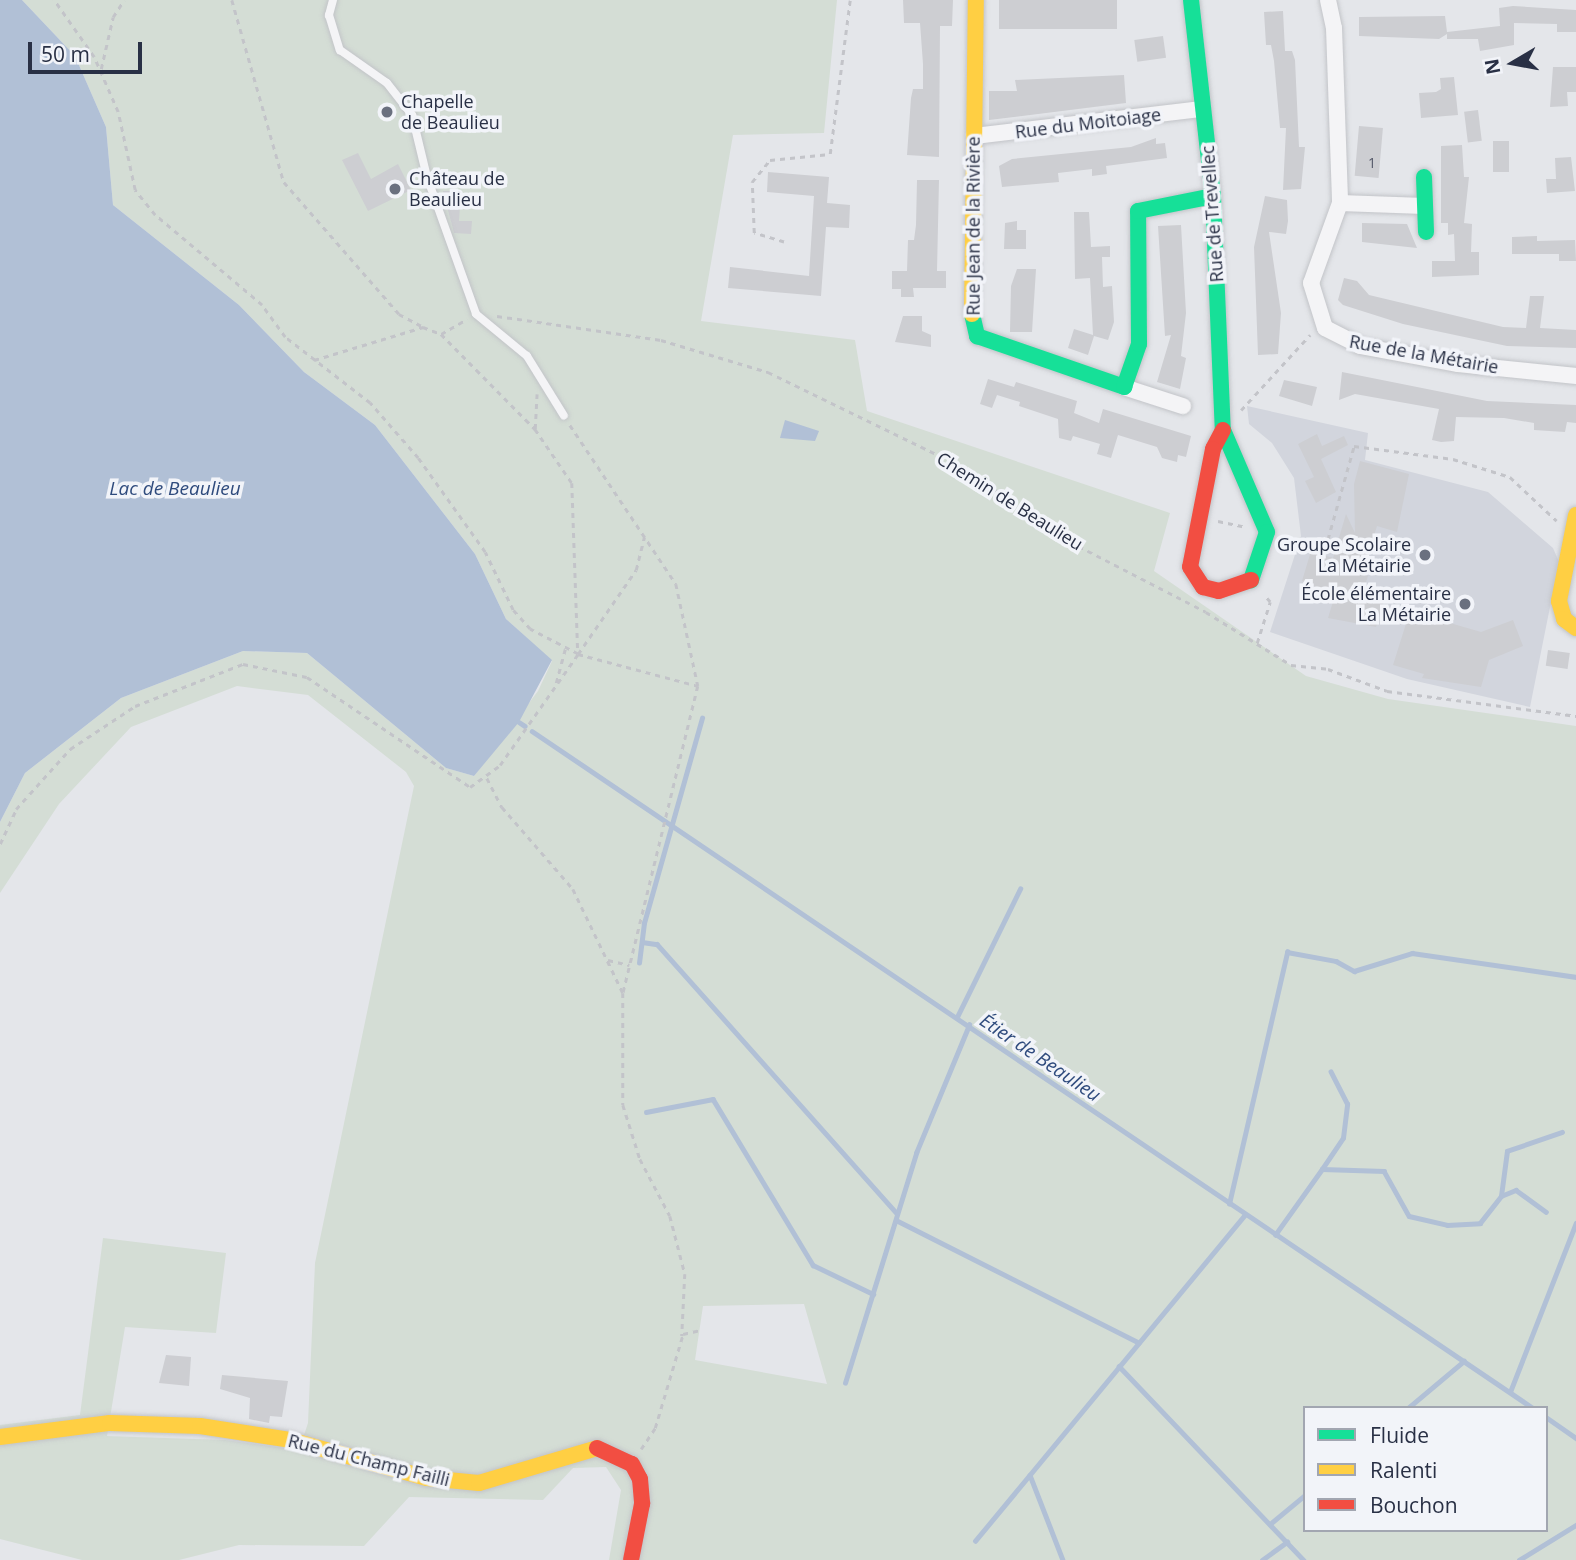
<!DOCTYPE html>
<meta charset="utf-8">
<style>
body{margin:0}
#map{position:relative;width:1576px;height:1560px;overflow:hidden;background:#e4e6ea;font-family:"Open Sans",sans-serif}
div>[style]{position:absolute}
.built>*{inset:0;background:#d2d5dd}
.green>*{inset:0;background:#d4ddd5}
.water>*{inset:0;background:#b1c0d6}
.stream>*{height:4.5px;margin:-2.25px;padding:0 2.25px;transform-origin:2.25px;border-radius:2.25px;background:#b1c0d6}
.building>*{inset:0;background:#cdced2;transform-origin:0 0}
.path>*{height:2.5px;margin-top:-1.25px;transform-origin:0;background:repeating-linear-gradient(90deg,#c3c4c9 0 5px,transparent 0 10px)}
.roads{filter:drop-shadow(0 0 2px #c2c4c8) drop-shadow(0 0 2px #c2c4c8)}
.lane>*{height:8px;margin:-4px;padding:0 4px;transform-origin:4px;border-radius:4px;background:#f4f4f6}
.street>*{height:16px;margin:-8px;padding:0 8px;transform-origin:8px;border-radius:8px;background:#f4f4f6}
.fast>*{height:16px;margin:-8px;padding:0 8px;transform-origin:8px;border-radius:8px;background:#16e098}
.slow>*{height:16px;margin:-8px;padding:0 8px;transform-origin:8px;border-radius:8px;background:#ffcf43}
.jam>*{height:16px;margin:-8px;padding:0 8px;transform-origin:8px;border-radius:8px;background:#f24e42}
.dots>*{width:19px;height:19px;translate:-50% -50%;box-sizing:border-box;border:4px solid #f2f4f9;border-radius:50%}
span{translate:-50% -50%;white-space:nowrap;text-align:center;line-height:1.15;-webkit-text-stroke:7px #f2f4f9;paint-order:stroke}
.number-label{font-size:14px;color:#535869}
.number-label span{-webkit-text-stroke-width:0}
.poi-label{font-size:18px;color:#293045}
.left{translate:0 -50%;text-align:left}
.right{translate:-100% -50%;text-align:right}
.street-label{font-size:18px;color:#293045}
.water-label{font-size:19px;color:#2f4b7d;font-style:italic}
.legend{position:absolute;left:1303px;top:1406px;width:245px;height:126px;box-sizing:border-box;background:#f2f4f9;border:2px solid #a2a6b1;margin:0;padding:9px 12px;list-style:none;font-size:21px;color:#293045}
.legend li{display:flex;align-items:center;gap:14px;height:35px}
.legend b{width:35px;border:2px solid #a2a6b1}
.north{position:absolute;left:1478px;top:28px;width:70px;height:70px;-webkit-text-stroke:5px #f2f4f9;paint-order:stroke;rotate:260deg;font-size:19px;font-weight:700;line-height:28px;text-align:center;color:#293045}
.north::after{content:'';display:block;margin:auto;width:24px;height:32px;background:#293045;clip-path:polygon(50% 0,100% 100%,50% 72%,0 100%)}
.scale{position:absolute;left:28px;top:42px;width:114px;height:32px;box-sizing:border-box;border:4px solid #293045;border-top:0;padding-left:9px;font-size:21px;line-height:24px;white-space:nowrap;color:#293045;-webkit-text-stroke:5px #f2f4f9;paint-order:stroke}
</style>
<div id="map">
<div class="built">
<div style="clip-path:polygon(1247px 406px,1368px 433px,1365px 460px,1488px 492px,1553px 548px,1559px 562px,1530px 707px,1407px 679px,1270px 632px,1301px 536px,1294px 478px,1272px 443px,1249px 424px)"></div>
</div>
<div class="green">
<div style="clip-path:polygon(evenodd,22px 0,837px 0,824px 133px,733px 135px,701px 321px,855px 340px,867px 411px,1170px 513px,1154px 571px,1306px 676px,1388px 699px,1576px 726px,1576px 1560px,609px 1560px,621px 1490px,606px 1467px,573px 1468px,543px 1500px,409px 1497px,364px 1546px,239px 1545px,179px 1560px,82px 1560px,0 1539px,0 1425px,80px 1415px,103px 1238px,226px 1253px,216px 1333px,125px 1327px,107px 1436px,225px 1440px,299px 1450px,308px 1423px,315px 1263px,414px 786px,406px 772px,308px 695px,237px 686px,131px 727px,59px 804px,0 893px,0 822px,25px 773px,121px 698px,243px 651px,307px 653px,446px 768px,474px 776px,538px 691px,552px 661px,506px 619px,475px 554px,375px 425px,304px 372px,239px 305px,113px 205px,106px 127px,75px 56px,22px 0,804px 1304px,827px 1384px,695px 1360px,703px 1306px,804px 1304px,22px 0,1305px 1408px,1546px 1408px,1546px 1530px,1305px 1530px,1305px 1408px)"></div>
</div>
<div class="water">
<div style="clip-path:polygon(0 0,22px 0,75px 56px,106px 127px,113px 205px,239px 305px,304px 372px,375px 425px,475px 554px,506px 619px,552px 660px,519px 722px,474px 776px,446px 768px,307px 653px,243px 651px,121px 698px,25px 773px,0 822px)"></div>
<div style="clip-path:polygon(785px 420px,819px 431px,815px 441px,780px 438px)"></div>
</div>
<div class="stream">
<div style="left:519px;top:722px;width:7px;rotate:34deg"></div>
<div style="left:532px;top:731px;width:1208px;rotate:34.07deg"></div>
<div style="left:642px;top:942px;width:15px;rotate:8deg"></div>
<div style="left:657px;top:944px;width:361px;rotate:48.3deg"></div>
<div style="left:639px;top:963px;width:40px;rotate:-82.9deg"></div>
<div style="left:644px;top:923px;width:213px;rotate:-74.2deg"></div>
<div style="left:957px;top:1017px;width:143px;rotate:-63.8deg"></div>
<div style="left:646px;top:1112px;width:68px;rotate:-11deg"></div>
<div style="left:713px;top:1099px;width:194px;rotate:58.9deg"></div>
<div style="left:813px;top:1265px;width:67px;rotate:25.8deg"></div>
<div style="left:1322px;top:1169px;width:37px;rotate:-56deg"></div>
<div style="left:1343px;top:1138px;width:34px;rotate:-83deg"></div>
<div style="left:1347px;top:1104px;width:36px;rotate:-117deg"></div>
<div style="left:1501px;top:1196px;width:16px;rotate:-22deg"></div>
<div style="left:1516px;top:1190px;width:37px;rotate:36deg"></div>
<div style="left:1229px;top:1204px;width:259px;rotate:-77deg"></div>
<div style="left:1287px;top:952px;width:50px;rotate:10.4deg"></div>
<div style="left:1336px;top:961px;width:21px;rotate:29deg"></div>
<div style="left:1354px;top:971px;width:61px;rotate:-17.2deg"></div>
<div style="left:1412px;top:953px;width:166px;rotate:8.3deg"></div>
<div style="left:896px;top:1220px;width:272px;rotate:26.8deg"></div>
<div style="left:1275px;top:1235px;width:81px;rotate:-54.5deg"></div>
<div style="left:1322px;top:1169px;width:62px;rotate:1.8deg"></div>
<div style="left:1384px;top:1171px;width:51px;rotate:60.9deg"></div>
<div style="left:1409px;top:1216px;width:39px;rotate:13deg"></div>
<div style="left:1447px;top:1225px;width:33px;rotate:-3deg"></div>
<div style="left:1480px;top:1223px;width:34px;rotate:-52deg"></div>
<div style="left:1501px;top:1196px;width:45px;rotate:-82.4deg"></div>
<div style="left:1507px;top:1151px;width:58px;rotate:-19.1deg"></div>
<div style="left:1119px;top:1366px;width:268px;rotate:46.4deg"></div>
<div style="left:845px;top:1383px;width:241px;rotate:-72.8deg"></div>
<div style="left:916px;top:1153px;width:139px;rotate:-67.5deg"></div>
<div style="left:1510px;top:1392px;width:181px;rotate:-68.7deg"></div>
<div style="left:1408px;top:1408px;width:73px;rotate:-40deg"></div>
<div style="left:1546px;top:1417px;width:37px;rotate:35deg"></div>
<div style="left:1030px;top:1475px;width:91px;rotate:68.8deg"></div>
<div style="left:1270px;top:1524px;width:45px;rotate:-39.6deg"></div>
<div style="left:975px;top:1541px;width:423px;rotate:-50.4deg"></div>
<div style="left:1262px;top:1560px;width:31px;rotate:-36deg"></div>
<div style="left:1519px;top:1560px;width:67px;rotate:-31.6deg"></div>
</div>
<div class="building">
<div style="clip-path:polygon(903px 0,953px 0,952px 26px,940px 26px,939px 157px,907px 155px,911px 98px,913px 89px,923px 89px,923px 64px,920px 23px,904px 23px)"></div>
<div style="left:999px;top:0;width:118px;height:29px"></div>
<div style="clip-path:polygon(1513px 6px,1576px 10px,1576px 32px,1557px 32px,1557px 24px,1514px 23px,1514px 45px,1480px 51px,1478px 39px,1447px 39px,1447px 34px,1439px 39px,1359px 36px,1359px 17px,1445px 16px,1447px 32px,1500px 26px,1499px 8px)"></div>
<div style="clip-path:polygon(1283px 11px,1285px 51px,1292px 51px,1295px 60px,1299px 147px,1305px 147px,1301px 189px,1283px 190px,1286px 128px,1280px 128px,1274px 61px,1271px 45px,1266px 45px,1264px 12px)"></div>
<div style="left:1163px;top:36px;width:22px;height:29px;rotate:82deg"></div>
<div style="clip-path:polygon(1553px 67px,1576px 67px,1576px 92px,1567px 92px,1568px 106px,1550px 107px)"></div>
<div style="clip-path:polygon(1124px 75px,1126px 103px,989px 120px,989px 91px,1017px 91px,1015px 80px)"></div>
<div style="clip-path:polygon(1454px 77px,1458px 115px,1421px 118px,1419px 93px,1436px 92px,1441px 89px,1440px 78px)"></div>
<div style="left:1478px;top:110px;width:31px;height:14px;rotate:83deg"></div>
<div style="left:1359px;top:126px;width:24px;height:50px;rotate:5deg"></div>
<div style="clip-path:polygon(1156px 138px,1156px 144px,1165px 143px,1167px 158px,1106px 166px,1107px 174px,1092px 176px,1092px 169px,1058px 173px,1059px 182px,1002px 187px,999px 166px,1012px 159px,1131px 147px)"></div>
<div style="left:1493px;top:141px;width:16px;height:31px"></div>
<div style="clip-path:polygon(1462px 145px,1464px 177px,1469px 177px,1464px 223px,1472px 224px,1471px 252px,1479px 252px,1479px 275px,1432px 277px,1432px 261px,1455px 261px,1454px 234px,1448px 235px,1448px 223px,1441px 223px,1441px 146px)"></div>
<div style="clip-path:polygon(358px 153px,371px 179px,398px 164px,411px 190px,368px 211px,342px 160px)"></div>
<div style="clip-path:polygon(1571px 157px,1575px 191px,1547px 193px,1546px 179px,1556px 179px,1555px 158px)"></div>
<div style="clip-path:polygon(768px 172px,829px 177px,827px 203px,850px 205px,849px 228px,826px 227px,821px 296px,728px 288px,730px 267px,809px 276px,814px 196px,767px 192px)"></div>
<div style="clip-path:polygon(917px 180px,939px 180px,937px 271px,946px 271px,946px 288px,913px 288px,914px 297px,901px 297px,901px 289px,892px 289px,892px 271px,907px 271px,908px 240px,914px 240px,916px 225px)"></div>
<div style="clip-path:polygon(443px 191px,461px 191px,459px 221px,472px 221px,471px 234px,454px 233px)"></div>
<div style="clip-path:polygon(1265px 196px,1287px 200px,1288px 221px,1286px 234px,1269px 232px,1281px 313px,1278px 354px,1258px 355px,1254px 247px)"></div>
<div style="clip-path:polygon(1074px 212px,1089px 212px,1091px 247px,1110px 246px,1110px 257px,1102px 257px,1103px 287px,1112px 286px,1114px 322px,1108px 340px,1094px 336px,1088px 355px,1068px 348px,1074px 329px,1093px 335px,1090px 278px,1075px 279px)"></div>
<div style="clip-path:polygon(1017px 221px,1017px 230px,1026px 230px,1026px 249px,1004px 249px,1005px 223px)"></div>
<div style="clip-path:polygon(1362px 223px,1407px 224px,1417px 248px,1362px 242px)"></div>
<div style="clip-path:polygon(1181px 225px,1186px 313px,1181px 356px,1186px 358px,1180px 389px,1157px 382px,1171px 335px,1165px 336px,1158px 226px)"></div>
<div style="clip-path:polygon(1537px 236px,1537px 241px,1575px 240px,1576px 261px,1559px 261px,1559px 254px,1512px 254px,1512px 237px)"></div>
<div style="clip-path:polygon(1017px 269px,1036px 269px,1032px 332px,1010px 332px,1011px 286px)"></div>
<div style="clip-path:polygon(1344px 278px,1357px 281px,1369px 295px,1503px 327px,1526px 328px,1530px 296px,1544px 296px,1540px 328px,1576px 330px,1576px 348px,1507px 346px,1403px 324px,1343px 305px,1338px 300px)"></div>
<div style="clip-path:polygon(903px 316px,922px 316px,922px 331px,931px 335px,931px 347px,895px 342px)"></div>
<div style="clip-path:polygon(1342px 372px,1487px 401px,1576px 405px,1576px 423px,1567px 422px,1565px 432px,1534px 430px,1534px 423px,1504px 418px,1456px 417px,1454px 441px,1441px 442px,1432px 440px,1439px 409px,1355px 394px,1339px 400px)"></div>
<div style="clip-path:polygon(988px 379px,1014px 387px,1016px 382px,1077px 401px,1074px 413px,1099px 423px,1103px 409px,1191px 436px,1186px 457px,1178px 455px,1177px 462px,1162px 458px,1157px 447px,1118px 435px,1111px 458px,1097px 454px,1100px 444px,1073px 436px,1071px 441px,1059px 438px,1058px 419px,1019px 406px,1020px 402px,997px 395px,992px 408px,980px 404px)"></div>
<div style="clip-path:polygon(1284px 380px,1317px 387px,1312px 406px,1279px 396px)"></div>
<div style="clip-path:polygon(1317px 434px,1322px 446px,1344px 436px,1348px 445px,1321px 459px,1336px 492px,1316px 503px,1305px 481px,1314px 477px,1298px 444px)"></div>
<div style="clip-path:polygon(1360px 461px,1409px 474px,1397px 532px,1377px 526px,1362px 574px,1368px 576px,1365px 585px,1387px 591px,1376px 627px,1328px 618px,1335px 595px,1302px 581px,1311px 551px,1333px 558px,1346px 514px,1355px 533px,1354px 484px)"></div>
<div style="clip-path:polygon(1410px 611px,1444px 616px,1443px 621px,1481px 632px,1513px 620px,1523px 646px,1489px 660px,1481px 687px,1422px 678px,1424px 674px,1393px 665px)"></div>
<div style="left:1548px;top:650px;width:22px;height:16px;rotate:8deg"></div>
<div style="clip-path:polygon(166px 1355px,191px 1357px,189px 1386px,159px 1383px)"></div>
<div style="clip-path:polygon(222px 1375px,288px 1381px,282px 1417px,270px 1416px,269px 1423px,249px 1419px,250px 1398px,220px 1389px)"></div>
</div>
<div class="path">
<div style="left:232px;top:0;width:189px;rotate:74.1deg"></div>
<div style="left:284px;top:182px;width:175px;rotate:48.9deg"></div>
<div style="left:399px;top:314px;width:27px;rotate:28deg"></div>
<div style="left:101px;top:69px;width:53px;rotate:-77deg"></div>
<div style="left:113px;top:17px;width:20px;rotate:-57deg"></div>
<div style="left:784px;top:242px;width:31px;rotate:-163deg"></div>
<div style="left:754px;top:233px;width:51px;rotate:-92.2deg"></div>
<div style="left:752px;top:182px;width:28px;rotate:-51deg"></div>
<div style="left:770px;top:160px;width:60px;rotate:-5.7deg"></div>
<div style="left:830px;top:154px;width:155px;rotate:-82.6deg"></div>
<div style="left:497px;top:316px;width:166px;rotate:8.3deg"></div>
<div style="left:661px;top:340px;width:112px;rotate:16.7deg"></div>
<div style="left:768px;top:372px;width:217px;rotate:26deg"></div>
<div style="left:963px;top:467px;width:120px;rotate:35.5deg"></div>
<div style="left:1061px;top:537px;width:163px;rotate:27.3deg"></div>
<div style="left:1206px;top:612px;width:100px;rotate:31.9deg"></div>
<div style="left:1291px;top:665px;width:37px;rotate:6deg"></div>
<div style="left:1328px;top:669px;width:63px;rotate:20.4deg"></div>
<div style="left:1387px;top:691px;width:191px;rotate:7.5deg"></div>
<div style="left:441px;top:334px;width:134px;rotate:45.3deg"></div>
<div style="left:535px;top:429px;width:65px;rotate:55.6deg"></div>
<div style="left:572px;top:483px;width:171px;rotate:88deg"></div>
<div style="left:314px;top:360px;width:114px;rotate:-16.8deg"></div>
<div style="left:423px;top:327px;width:19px;rotate:21deg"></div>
<div style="left:441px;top:334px;width:30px;rotate:-30deg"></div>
<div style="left:1241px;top:410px;width:102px;rotate:-47.4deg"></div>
<div style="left:570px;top:425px;width:191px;rotate:56.3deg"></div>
<div style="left:676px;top:584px;width:104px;rotate:77.8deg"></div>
<div style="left:698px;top:686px;width:316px;rotate:103.7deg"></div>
<div style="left:535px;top:429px;width:35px;rotate:-87deg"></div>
<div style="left:1218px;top:521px;width:29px;rotate:12deg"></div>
<div style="left:1286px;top:538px;width:41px;rotate:15.8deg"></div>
<div style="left:1325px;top:549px;width:107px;rotate:-74.3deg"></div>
<div style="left:1354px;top:446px;width:100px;rotate:7.5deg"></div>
<div style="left:1453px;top:459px;width:60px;rotate:17.5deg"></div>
<div style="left:1510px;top:477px;width:64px;rotate:43.1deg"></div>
<div style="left:1257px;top:643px;width:43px;rotate:-72.4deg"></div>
<div style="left:1270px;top:602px;width:9px;rotate:-131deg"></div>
<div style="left:578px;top:654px;width:102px;rotate:-55.4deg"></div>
<div style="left:636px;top:570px;width:34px;rotate:-76deg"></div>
<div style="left:578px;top:654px;width:124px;rotate:14.9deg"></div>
<div style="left:556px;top:683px;width:35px;rotate:-75deg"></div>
<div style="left:487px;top:778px;width:33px;rotate:63deg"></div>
<div style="left:502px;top:807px;width:108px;rotate:49.1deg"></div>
<div style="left:573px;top:889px;width:115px;rotate:64.3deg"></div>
<div style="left:623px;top:993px;width:112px;rotate:90deg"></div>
<div style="left:623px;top:1105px;width:57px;rotate:72.5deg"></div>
<div style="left:640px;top:1159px;width:64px;rotate:62.2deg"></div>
<div style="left:670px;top:1216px;width:60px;rotate:75.5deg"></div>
<div style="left:685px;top:1274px;width:62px;rotate:92.8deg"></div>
<div style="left:0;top:844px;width:38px;rotate:-65deg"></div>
<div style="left:16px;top:809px;width:81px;rotate:-48deg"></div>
<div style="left:70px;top:749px;width:78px;rotate:-33.5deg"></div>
<div style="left:135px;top:706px;width:116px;rotate:-21.3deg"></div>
<div style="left:243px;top:664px;width:65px;rotate:11.5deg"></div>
<div style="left:307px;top:677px;width:197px;rotate:34deg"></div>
<div style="left:470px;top:787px;width:37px;rotate:-36deg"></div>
<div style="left:500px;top:765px;width:136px;rotate:-54.9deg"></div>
<div style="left:578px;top:654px;width:54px;rotate:-152.5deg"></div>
<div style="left:530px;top:629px;width:25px;rotate:-132deg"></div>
<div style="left:513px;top:610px;width:64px;rotate:-115.8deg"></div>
<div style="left:485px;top:552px;width:115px;rotate:-125.5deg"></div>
<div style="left:418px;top:458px;width:73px;rotate:-131.1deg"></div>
<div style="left:370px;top:403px;width:108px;rotate:-142.2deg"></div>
<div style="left:285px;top:337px;width:39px;rotate:-126deg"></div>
<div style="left:262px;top:305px;width:140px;rotate:-139.9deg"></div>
<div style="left:155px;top:215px;width:32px;rotate:-129deg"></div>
<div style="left:135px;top:190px;width:80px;rotate:-102.3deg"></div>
<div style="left:118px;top:112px;width:60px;rotate:-113.6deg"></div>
<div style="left:94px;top:57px;width:70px;rotate:-125.1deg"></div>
<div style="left:608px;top:960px;width:22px;rotate:13deg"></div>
<div style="left:641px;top:1449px;width:25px;rotate:-56deg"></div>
<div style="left:655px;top:1428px;width:98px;rotate:-73.4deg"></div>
<div style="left:683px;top:1334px;width:18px;rotate:-13deg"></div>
</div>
<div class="roads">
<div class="lane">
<div style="left:333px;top:0;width:16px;rotate:105deg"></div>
<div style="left:329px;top:15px;width:37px;rotate:73deg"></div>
<div style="left:340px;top:50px;width:57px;rotate:35.1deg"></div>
<div style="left:387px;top:83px;width:41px;rotate:52deg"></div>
<div style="left:412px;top:115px;width:64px;rotate:76.4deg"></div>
<div style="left:427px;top:177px;width:145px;rotate:70.3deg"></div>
<div style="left:476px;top:314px;width:66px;rotate:39.5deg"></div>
<div style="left:527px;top:356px;width:70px;rotate:58.3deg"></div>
</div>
<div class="street">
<div style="left:1328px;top:0;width:29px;rotate:78deg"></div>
<div style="left:1334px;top:28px;width:175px;rotate:88deg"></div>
<div style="left:1340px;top:203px;width:85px;rotate:109.9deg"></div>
<div style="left:1311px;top:283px;width:47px;rotate:72.7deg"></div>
<div style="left:1325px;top:328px;width:39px;rotate:27deg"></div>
<div style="left:1360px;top:346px;width:100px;rotate:10.4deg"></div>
<div style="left:1458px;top:364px;width:119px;rotate:5.8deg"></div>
<div style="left:974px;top:136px;width:230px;rotate:-6.8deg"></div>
<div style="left:1340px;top:203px;width:84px;rotate:2deg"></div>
<div style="left:1124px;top:387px;width:62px;rotate:17.9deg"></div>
</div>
<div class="fast">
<div style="left:1191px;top:0;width:197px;rotate:83.6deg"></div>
<div style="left:1213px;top:196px;width:234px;rotate:87.6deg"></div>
<div style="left:1223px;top:430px;width:111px;rotate:66.7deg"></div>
<div style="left:1267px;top:532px;width:51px;rotate:108.4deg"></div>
<div style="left:1424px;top:177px;width:55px;rotate:87.9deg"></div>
<div style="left:972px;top:314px;width:23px;rotate:77deg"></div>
<div style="left:977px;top:336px;width:156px;rotate:19.1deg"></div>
<div style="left:1124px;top:387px;width:46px;rotate:-70.8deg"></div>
<div style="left:1139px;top:344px;width:133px;rotate:-90.4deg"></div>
<div style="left:1138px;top:211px;width:76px;rotate:-11.3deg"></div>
</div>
<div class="slow">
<div style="left:972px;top:314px;width:314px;rotate:-89.3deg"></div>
<div style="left:1576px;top:515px;width:88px;rotate:101.2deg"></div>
<div style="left:1559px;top:601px;width:19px;rotate:74deg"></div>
<div style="left:1564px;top:619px;width:15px;rotate:37deg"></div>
<div style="left:0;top:1437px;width:111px;rotate:-7.3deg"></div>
<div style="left:110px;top:1423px;width:90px;rotate:1.9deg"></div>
<div style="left:200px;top:1426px;width:91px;rotate:8.8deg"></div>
<div style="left:290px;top:1440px;width:142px;rotate:15.5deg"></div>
<div style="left:427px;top:1478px;width:52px;rotate:5.5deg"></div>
<div style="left:479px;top:1483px;width:123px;rotate:-16.5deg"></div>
</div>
<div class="jam">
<div style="left:1223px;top:430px;width:21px;rotate:118deg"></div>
<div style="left:1213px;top:449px;width:120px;rotate:101deg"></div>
<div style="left:1190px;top:567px;width:24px;rotate:57deg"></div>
<div style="left:1203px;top:587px;width:16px;rotate:14deg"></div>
<div style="left:1219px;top:591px;width:34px;rotate:-19deg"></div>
<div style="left:597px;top:1448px;width:38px;rotate:25deg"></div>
<div style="left:632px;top:1464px;width:17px;rotate:62deg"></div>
<div style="left:640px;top:1479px;width:25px;rotate:85deg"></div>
<div style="left:642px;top:1504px;width:57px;rotate:101.1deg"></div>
</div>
</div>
<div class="dots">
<div style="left:387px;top:112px;background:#6a707f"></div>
<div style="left:395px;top:189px;background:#6a707f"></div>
<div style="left:1425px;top:555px;background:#6a707f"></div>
<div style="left:1465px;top:604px;background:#6a707f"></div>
</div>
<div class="number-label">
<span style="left:1372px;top:163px">1</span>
</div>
<div class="poi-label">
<span class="left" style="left:401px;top:112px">Chapelle<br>de Beaulieu</span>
<span class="left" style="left:409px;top:189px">Château de<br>Beaulieu</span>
<span class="right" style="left:1411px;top:555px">Groupe Scolaire<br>La Métairie</span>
<span class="right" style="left:1451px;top:604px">École élémentaire<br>La Métairie</span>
</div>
<div class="street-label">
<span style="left:1088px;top:123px;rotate:-7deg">Rue du Moitoiage</span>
<span style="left:1212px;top:214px;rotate:-94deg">Rue de Trevellec</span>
<span style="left:973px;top:226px;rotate:-90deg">Rue Jean de la Rivière</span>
<span style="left:1424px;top:354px;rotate:10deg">Rue de la Métairie</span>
<span style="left:1010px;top:501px;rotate:32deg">Chemin de Beaulieu</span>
<span style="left:369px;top:1460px;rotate:14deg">Rue du Champ Failli</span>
</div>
<div class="water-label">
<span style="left:175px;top:489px">Lac de Beaulieu</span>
<span style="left:1040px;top:1058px;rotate:34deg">Étier de Beaulieu</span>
</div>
<ul class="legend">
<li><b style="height:9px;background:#16e098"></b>Fluide</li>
<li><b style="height:9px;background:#ffcf43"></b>Ralenti</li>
<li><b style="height:9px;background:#f24e42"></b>Bouchon</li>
</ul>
<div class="north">N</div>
<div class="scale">50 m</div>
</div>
